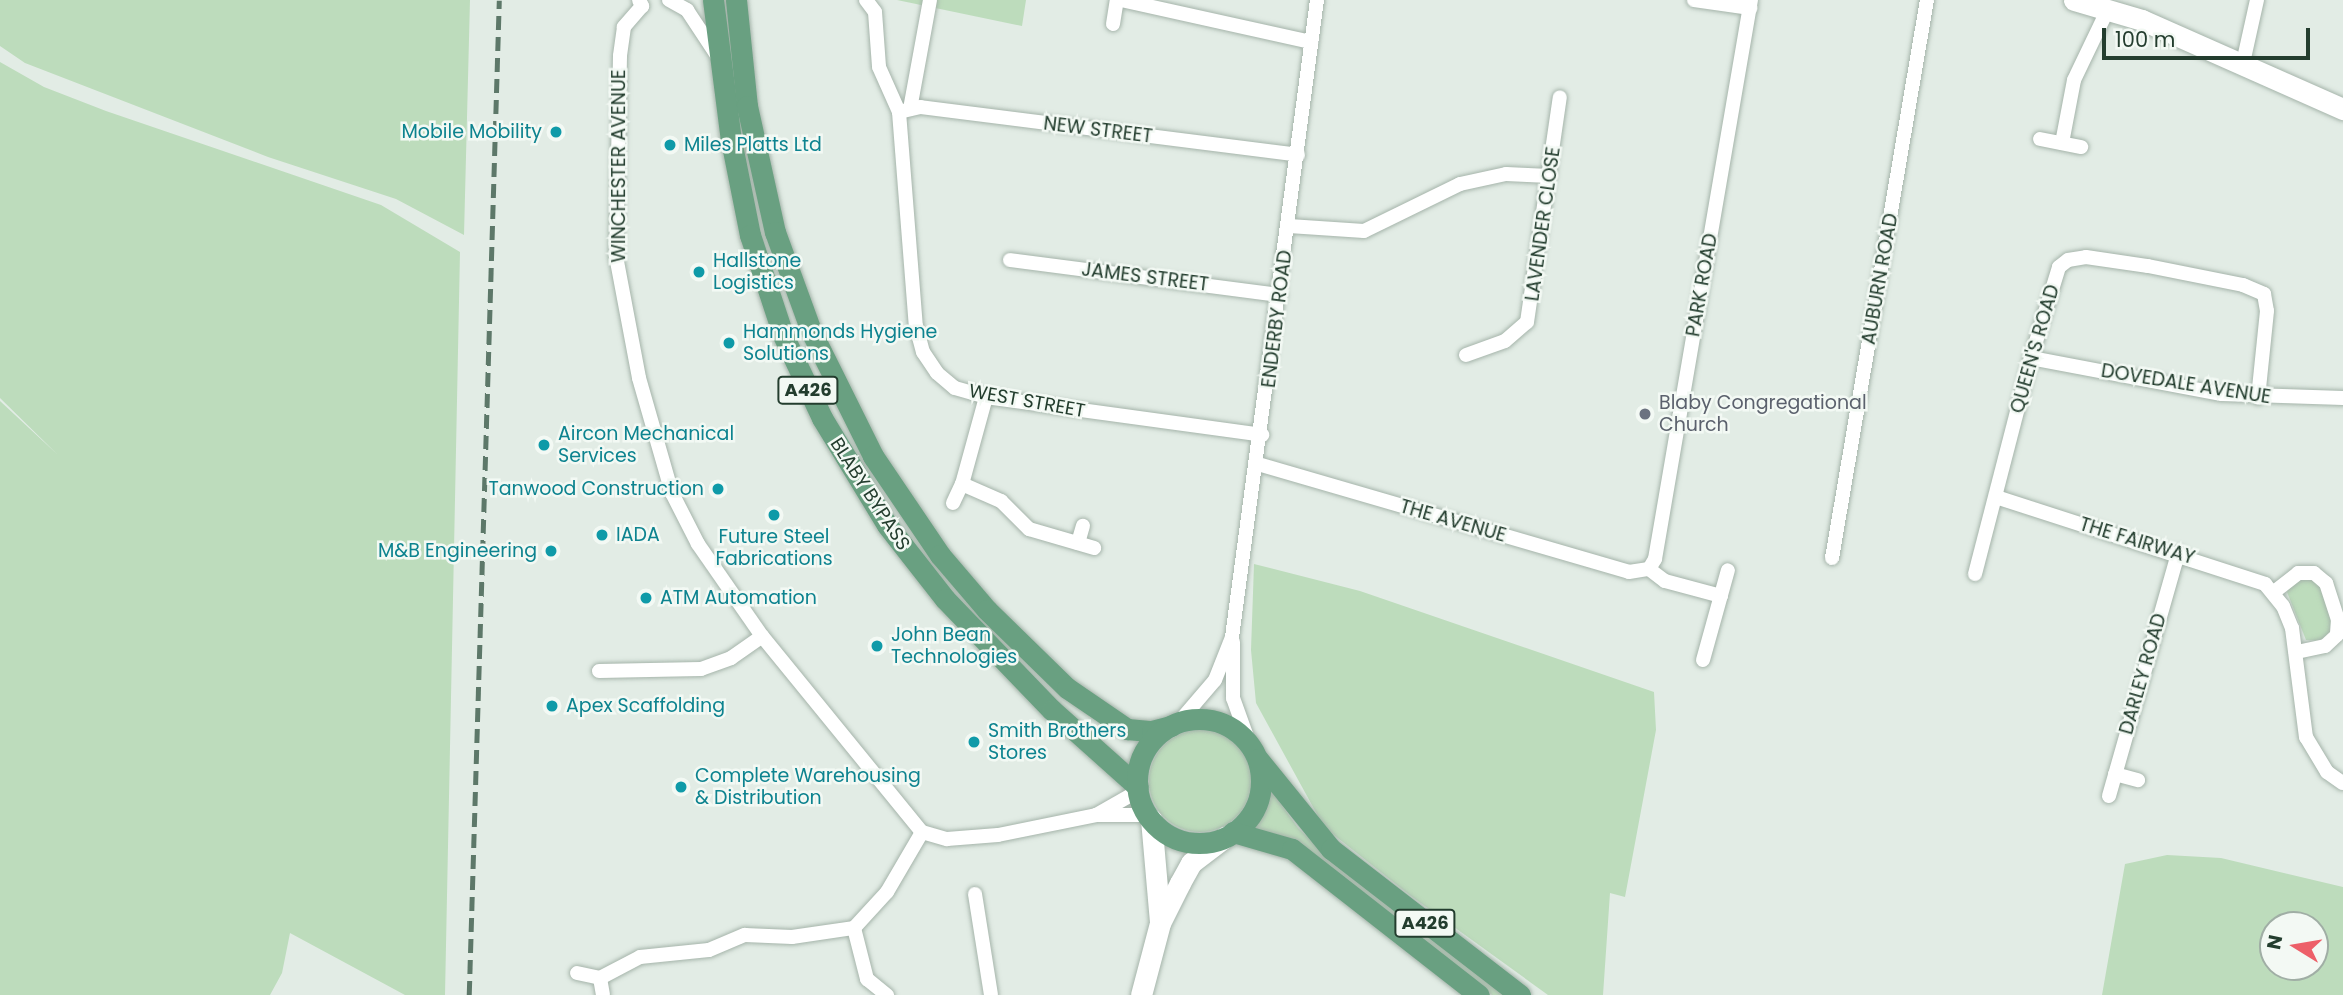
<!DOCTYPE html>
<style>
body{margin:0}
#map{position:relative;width:2343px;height:995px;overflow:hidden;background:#e2ece5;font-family:Poppins,sans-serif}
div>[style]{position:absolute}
.green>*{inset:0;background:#bddcbc}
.round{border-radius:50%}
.roads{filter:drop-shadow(0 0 2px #a5b4aa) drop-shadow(0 0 2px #a5b4aa)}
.street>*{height:14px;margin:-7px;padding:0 7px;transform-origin:7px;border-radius:7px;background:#fff}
.secondary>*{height:21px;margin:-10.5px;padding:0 10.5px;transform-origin:10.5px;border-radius:10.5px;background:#fff}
.primary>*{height:21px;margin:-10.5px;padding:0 10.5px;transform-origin:10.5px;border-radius:10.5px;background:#69a081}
.primary>.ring{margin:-10.5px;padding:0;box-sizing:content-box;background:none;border:21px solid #69a081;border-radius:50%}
.rail>*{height:4.5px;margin-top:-2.25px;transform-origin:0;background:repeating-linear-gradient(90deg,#5d7869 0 14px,transparent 0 21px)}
.dots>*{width:19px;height:19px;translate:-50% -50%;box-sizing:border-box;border:4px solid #f3f9f4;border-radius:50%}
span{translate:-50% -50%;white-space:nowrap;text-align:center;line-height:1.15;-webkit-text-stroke:5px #f3f9f4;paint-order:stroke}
.shield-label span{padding:2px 5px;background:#f3f9f4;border:2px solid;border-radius:5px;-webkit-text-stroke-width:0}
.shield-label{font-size:18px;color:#233d2e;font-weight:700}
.street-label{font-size:19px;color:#233d2e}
.culture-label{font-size:19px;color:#0d838f}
.right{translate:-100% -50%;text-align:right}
.left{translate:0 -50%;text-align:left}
.worship-label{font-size:19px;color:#5b616d}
.north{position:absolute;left:2259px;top:911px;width:70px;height:70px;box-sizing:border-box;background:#f3f9f4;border:2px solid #a0aea5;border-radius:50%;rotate:281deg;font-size:19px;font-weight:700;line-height:28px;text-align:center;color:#233d2e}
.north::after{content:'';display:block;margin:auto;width:24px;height:32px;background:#ed6069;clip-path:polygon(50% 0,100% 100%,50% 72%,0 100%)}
.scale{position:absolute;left:2102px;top:28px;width:208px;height:32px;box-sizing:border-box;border:4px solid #233d2e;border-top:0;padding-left:9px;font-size:21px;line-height:24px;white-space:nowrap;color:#233d2e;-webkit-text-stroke:5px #f3f9f4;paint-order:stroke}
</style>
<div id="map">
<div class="green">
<div style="clip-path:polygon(0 0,470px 0,464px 235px,396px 199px,268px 157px,25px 63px,0 46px)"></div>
<div style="clip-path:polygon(897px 0,1026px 0,1022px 26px)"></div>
<div style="clip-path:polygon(0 62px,44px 87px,106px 111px,381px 205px,460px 252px,445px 995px,405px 995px,290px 933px,282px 973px,270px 995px,0 995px,0 401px,58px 455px,0 398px)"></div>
<div style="clip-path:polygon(1254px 564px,1360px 591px,1654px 692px,1656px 730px,1625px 897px,1610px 893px,1603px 995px,1548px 995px,1411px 896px,1324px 827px,1256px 703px,1251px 650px)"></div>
<div style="clip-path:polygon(2310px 577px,2321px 585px,2333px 620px,2333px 631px,2325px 641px,2306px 640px,2287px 592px,2292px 582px)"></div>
<div class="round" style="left:1149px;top:730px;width:102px;height:102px"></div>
<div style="clip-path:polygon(1267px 790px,1271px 790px,1298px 828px,1323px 852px,1506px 995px,1492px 995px,1295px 840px,1251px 827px,1263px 808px)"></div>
<div style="clip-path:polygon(evenodd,2167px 855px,2221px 858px,2343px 887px,2343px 995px,2102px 995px,2125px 864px,2167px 855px,2273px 925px,2315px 925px,2315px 967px,2273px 967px,2273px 925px)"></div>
</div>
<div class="roads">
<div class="street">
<div style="left:639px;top:0;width:7px;rotate:63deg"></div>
<div style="left:642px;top:6px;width:28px;rotate:131deg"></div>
<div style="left:624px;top:27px;width:29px;rotate:98deg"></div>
<div style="left:620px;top:56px;width:200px;rotate:91.1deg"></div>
<div style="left:616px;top:256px;width:124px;rotate:79.3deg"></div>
<div style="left:639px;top:378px;width:120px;rotate:74deg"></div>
<div style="left:672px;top:493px;width:57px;rotate:63deg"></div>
<div style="left:698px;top:544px;width:112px;rotate:55.2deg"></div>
<div style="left:762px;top:636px;width:253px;rotate:50.8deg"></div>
<div style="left:922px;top:832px;width:26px;rotate:16deg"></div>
<div style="left:947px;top:839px;width:51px;rotate:-4.5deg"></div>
<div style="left:998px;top:835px;width:100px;rotate:-11.5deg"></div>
<div style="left:1096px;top:815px;width:52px"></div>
<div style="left:669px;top:0;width:21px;rotate:29deg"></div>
<div style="left:687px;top:10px;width:56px;rotate:56.6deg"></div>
<div style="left:866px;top:0;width:15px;rotate:53deg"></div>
<div style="left:875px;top:12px;width:55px;rotate:85.8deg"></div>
<div style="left:879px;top:67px;width:49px;rotate:66deg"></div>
<div style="left:899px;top:112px;width:215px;rotate:85.5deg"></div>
<div style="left:916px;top:326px;width:27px;rotate:75deg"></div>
<div style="left:923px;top:352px;width:25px;rotate:56deg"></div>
<div style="left:937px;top:373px;width:23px;rotate:40deg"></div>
<div style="left:955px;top:388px;width:32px;rotate:16deg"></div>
<div style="left:986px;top:397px;width:279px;rotate:7.8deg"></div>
<div style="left:1121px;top:0;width:195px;rotate:12.5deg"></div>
<div style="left:1694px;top:0;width:57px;rotate:8.1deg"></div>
<div style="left:1113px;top:24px;width:24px;rotate:-81deg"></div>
<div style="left:2243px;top:63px;width:65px;rotate:-77.5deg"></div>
<div style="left:910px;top:109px;width:111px;rotate:-79.6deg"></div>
<div style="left:899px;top:112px;width:22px;rotate:-13deg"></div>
<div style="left:920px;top:107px;width:381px;rotate:7.2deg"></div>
<div style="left:2040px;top:139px;width:42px;rotate:11deg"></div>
<div style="left:2062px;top:143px;width:64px;rotate:-79.2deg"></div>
<div style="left:2074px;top:80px;width:79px;rotate:-64.4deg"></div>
<div style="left:1289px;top:226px;width:75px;rotate:3.8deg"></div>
<div style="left:1364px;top:231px;width:107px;rotate:-26.1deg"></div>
<div style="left:1460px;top:184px;width:47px;rotate:-12.3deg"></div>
<div style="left:1506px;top:174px;width:43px;rotate:2.7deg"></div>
<div style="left:1010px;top:260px;width:272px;rotate:7.4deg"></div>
<div style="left:1466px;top:355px;width:41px;rotate:-19.7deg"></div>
<div style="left:1505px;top:341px;width:29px;rotate:-41deg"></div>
<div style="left:1527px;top:322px;width:227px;rotate:-81.7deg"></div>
<div style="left:2031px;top:358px;width:194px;rotate:10.7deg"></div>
<div style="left:2222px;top:394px;width:121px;rotate:1.9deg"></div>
<div style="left:986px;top:397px;width:90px;rotate:105.4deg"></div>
<div style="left:962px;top:484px;width:43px;rotate:23.6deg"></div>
<div style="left:1001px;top:501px;width:40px;rotate:45deg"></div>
<div style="left:1029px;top:529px;width:68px;rotate:16.3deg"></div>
<div style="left:1258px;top:464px;width:386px;rotate:16.2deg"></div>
<div style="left:1629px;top:572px;width:20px;rotate:-9deg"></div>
<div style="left:1996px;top:497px;width:283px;rotate:17.9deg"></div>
<div style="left:2265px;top:584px;width:28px;rotate:51deg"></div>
<div style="left:2283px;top:606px;width:24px;rotate:68deg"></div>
<div style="left:2292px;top:628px;width:110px;rotate:82.7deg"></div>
<div style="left:2306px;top:737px;width:41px;rotate:59deg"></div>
<div style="left:2327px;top:772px;width:19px;rotate:35deg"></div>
<div style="left:953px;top:503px;width:21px;rotate:-65deg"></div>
<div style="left:1078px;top:543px;width:18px;rotate:-74deg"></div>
<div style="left:1832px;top:558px;width:566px;rotate:-80.34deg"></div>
<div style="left:1649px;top:569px;width:12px;rotate:-59deg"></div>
<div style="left:1655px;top:559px;width:567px;rotate:-80.26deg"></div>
<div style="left:1649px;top:569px;width:20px;rotate:37deg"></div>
<div style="left:1665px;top:581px;width:58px;rotate:15deg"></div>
<div style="left:1975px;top:574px;width:223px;rotate:-75.5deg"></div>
<div style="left:2031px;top:358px;width:95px;rotate:-72.9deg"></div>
<div style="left:2059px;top:267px;width:11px;rotate:-38deg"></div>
<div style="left:2068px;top:260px;width:18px;rotate:-9deg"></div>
<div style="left:2086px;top:257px;width:63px;rotate:8.3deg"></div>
<div style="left:2148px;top:266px;width:97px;rotate:11.3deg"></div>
<div style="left:2243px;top:285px;width:23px;rotate:23deg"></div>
<div style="left:2264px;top:294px;width:17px;rotate:80deg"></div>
<div style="left:2267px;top:311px;width:87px;rotate:95.9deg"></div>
<div style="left:2274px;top:592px;width:31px;rotate:-38deg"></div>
<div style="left:2298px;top:573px;width:16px"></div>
<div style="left:2314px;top:573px;width:16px;rotate:40deg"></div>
<div style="left:2326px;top:583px;width:38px;rotate:72deg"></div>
<div style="left:2338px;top:619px;width:16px;rotate:94deg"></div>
<div style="left:2337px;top:635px;width:16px;rotate:137deg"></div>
<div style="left:2325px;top:646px;width:30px;rotate:168deg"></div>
<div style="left:1233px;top:642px;width:56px;rotate:90deg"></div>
<div style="left:1233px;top:698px;width:50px;rotate:70.1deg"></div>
<div style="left:1703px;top:660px;width:93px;rotate:-74.5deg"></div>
<div style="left:599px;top:671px;width:102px;rotate:-1.1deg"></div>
<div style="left:701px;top:669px;width:32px;rotate:-20deg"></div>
<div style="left:731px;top:658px;width:38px;rotate:-35deg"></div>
<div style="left:1179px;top:722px;width:55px;rotate:-49.4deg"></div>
<div style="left:1215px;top:680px;width:46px;rotate:-68.4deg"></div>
<div style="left:1232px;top:637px;width:643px;rotate:-82.4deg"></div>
<div style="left:2115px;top:774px;width:24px;rotate:15deg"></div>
<div style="left:2109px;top:796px;width:253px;rotate:-74.1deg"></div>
<div style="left:1096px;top:815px;width:48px;rotate:-29.7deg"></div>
<div style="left:975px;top:894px;width:102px;rotate:81deg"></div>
<div style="left:854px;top:928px;width:53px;rotate:75.7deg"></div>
<div style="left:867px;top:979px;width:26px;rotate:39deg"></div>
<div style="left:577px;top:973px;width:24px;rotate:12deg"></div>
<div style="left:600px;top:978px;width:45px;rotate:-27.7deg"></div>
<div style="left:640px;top:957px;width:69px;rotate:-5.8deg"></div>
<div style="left:709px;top:950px;width:39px;rotate:-23deg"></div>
<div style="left:745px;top:935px;width:47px;rotate:2.4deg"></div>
<div style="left:792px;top:937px;width:63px;rotate:-8.3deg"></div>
<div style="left:854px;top:928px;width:49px;rotate:-47.5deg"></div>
<div style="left:887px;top:892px;width:69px;rotate:-59.7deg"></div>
<div style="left:600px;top:978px;width:17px;rotate:80deg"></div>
</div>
<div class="secondary">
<div style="left:2074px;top:0;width:71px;rotate:16.4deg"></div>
<div style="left:2142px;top:20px;width:220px;rotate:23.9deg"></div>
<div style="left:1151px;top:819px;width:102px;rotate:85deg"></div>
<div style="left:1141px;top:995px;width:74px;rotate:-75.2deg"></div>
<div style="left:1160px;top:923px;width:45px;rotate:-63.4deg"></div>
<div style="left:1180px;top:883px;width:23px;rotate:-61deg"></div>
<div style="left:1191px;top:863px;width:43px;rotate:-37.4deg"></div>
</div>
<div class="primary">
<div style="left:713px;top:0;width:141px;rotate:82.7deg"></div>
<div style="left:731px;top:140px;width:97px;rotate:78.7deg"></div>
<div style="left:750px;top:235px;width:105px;rotate:71.7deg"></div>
<div style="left:783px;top:335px;width:92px;rotate:64.8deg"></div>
<div style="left:822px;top:418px;width:125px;rotate:58.7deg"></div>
<div style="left:887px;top:525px;width:94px;rotate:51.9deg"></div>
<div style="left:945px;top:599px;width:154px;rotate:46.1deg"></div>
<div style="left:1052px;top:710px;width:115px;rotate:41.8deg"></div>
<div style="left:736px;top:0;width:107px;rotate:84.1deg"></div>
<div style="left:747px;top:106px;width:129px;rotate:77.5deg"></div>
<div style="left:775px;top:232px;width:105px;rotate:70deg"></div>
<div style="left:811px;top:331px;width:140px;rotate:63.6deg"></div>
<div style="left:873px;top:456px;width:120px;rotate:55.9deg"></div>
<div style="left:940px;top:555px;width:72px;rotate:49.5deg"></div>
<div style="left:987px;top:610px;width:112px;rotate:44.3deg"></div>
<div style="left:1067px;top:688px;width:73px;rotate:34.3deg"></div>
<div style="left:1127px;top:729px;width:25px;rotate:5deg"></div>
<div style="left:1152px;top:731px;width:20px;rotate:-15deg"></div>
<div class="ring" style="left:1137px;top:719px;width:103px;height:103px"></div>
<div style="left:1258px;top:759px;width:116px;rotate:51deg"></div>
<div style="left:1331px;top:849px;width:239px;rotate:37.7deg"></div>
<div style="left:1233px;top:832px;width:61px;rotate:16.1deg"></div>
<div style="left:1292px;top:849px;width:237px;rotate:38deg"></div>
</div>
</div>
<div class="rail">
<div style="left:469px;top:995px;width:995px;rotate:-88.27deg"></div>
</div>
<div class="dots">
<div style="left:556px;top:132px;background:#0f9aa8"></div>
<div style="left:670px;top:145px;background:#0f9aa8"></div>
<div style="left:699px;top:272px;background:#0f9aa8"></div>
<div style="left:729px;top:343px;background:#0f9aa8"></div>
<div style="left:1645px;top:414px;background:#6b7280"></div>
<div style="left:544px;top:445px;background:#0f9aa8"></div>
<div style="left:718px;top:489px;background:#0f9aa8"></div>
<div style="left:774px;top:515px;background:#0f9aa8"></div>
<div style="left:602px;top:535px;background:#0f9aa8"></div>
<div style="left:551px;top:551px;background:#0f9aa8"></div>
<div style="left:646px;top:598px;background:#0f9aa8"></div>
<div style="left:877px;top:646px;background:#0f9aa8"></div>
<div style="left:552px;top:706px;background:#0f9aa8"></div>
<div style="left:974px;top:742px;background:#0f9aa8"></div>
<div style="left:681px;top:787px;background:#0f9aa8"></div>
</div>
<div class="shield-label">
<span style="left:808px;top:390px">A426</span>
<span style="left:1425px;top:923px">A426</span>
</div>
<div class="street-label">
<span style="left:1098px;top:130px;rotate:7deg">NEW STREET</span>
<span style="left:619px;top:166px;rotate:-90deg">WINCHESTER AVENUE</span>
<span style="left:1543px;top:224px;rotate:-82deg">LAVENDER CLOSE</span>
<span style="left:1145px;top:277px;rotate:7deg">JAMES STREET</span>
<span style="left:1880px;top:279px;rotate:-80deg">AUBURN ROAD</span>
<span style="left:1702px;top:285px;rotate:-80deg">PARK ROAD</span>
<span style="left:1277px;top:319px;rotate:-83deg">ENDERBY ROAD</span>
<span style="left:2035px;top:349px;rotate:-74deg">QUEEN'S ROAD</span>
<span style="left:2186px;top:384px;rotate:9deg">DOVEDALE AVENUE</span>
<span style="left:1027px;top:401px;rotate:10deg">WEST STREET</span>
<span style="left:870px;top:494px;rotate:57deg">BLABY BYPASS</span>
<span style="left:1453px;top:521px;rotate:16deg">THE AVENUE</span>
<span style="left:2137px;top:541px;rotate:17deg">THE FAIRWAY</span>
<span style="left:2143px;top:674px;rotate:-74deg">DARLEY ROAD</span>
</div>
<div class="culture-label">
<span class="right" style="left:542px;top:132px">Mobile Mobility</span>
<span class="left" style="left:684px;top:145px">Miles Platts Ltd</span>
<span class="left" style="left:713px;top:272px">Hallstone<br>Logistics</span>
<span class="left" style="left:743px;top:343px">Hammonds Hygiene<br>Solutions</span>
<span class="left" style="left:558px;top:445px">Aircon Mechanical<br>Services</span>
<span class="right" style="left:704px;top:489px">Tanwood Construction</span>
<span class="left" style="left:616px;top:535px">IADA</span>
<span style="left:774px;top:548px">Future Steel<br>Fabrications</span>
<span class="right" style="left:537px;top:551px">M&amp;B Engineering</span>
<span class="left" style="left:660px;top:598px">ATM Automation</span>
<span class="left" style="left:891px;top:646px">John Bean<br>Technologies</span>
<span class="left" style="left:566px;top:706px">Apex Scaffolding</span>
<span class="left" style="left:988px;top:742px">Smith Brothers<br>Stores</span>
<span class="left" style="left:695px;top:787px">Complete Warehousing<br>&amp; Distribution</span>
</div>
<div class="worship-label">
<span class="left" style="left:1659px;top:414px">Blaby Congregational<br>Church</span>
</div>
<div class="north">N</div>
<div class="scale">100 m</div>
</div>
